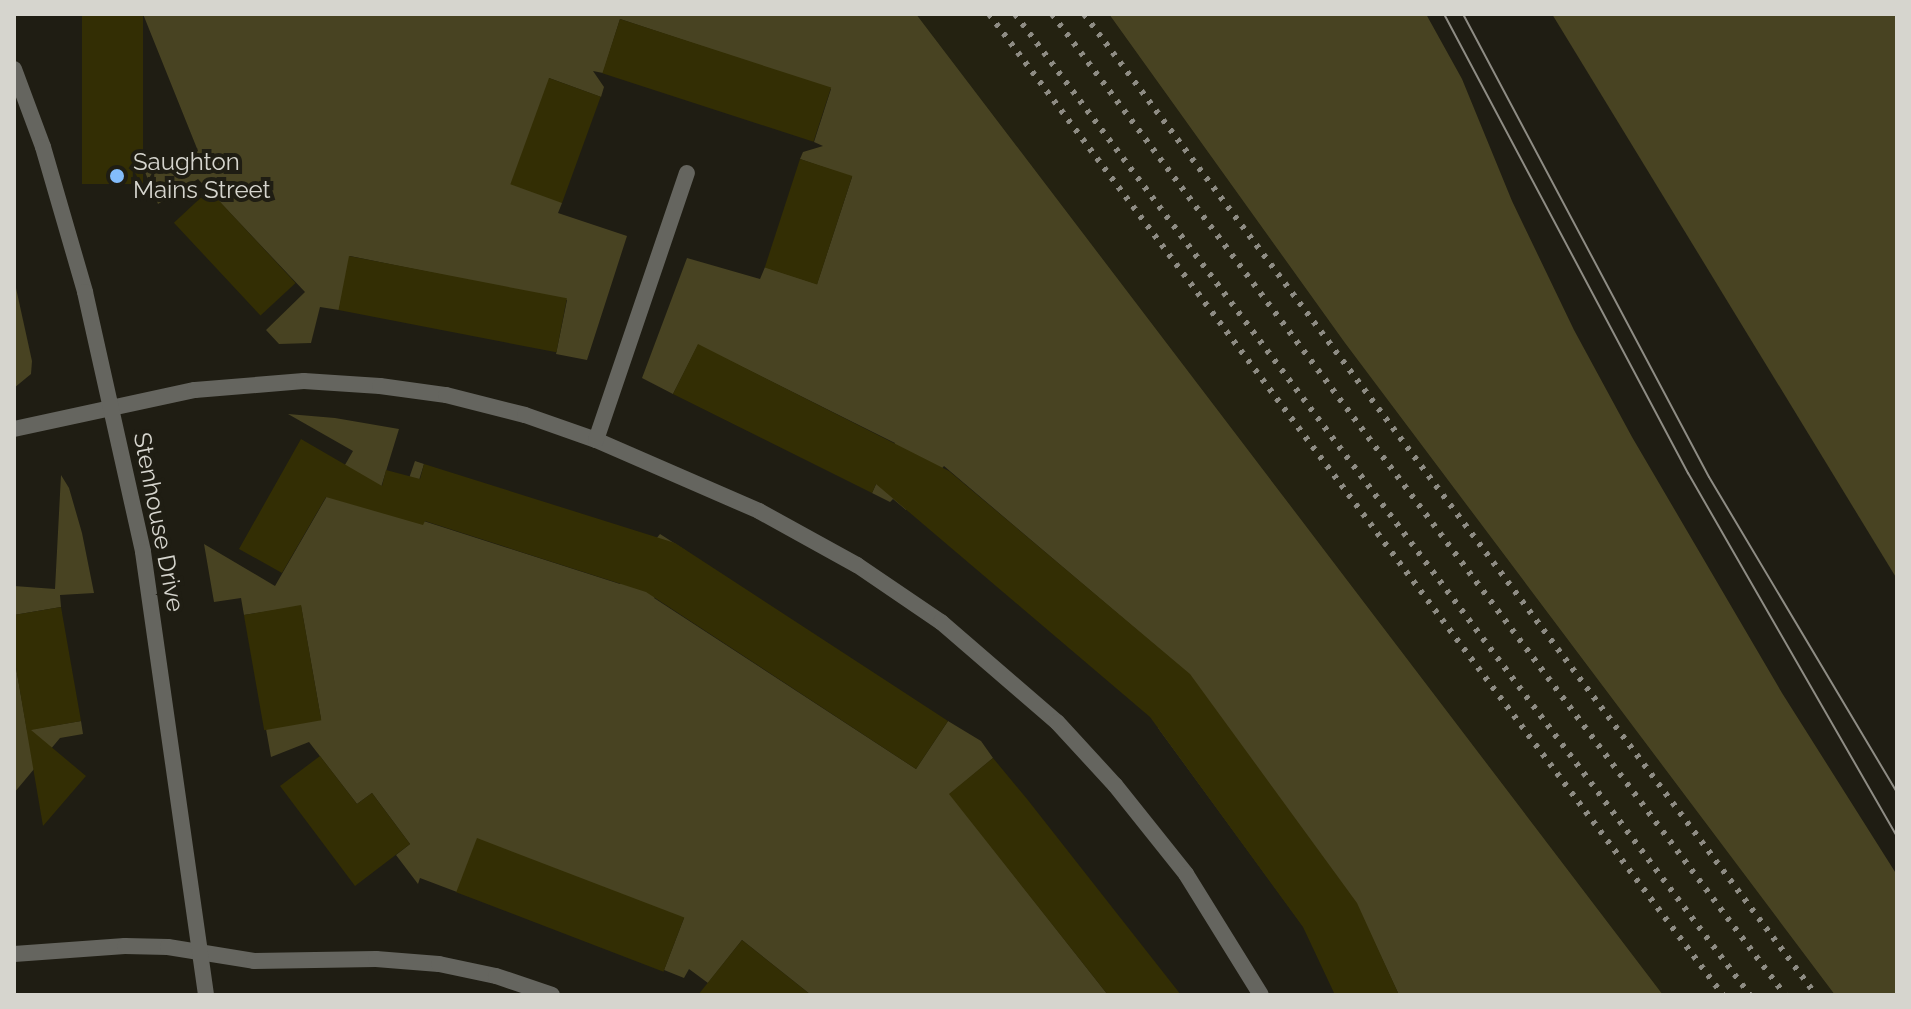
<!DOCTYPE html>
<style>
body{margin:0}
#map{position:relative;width:1911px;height:1009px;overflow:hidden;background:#1f1d13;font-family:Raleway,sans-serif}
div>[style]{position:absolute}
.built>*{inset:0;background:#242211}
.green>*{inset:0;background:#484322}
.building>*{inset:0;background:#332e04;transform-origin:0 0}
.minor>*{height:16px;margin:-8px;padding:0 8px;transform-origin:8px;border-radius:8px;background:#65655f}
.tertiary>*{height:16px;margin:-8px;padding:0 8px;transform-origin:8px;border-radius:8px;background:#65655f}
.tram>*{height:2px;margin:-1px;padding:0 1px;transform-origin:1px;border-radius:1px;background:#8e8c84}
.rail>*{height:6px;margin-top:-3px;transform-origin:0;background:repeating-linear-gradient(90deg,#8e8c84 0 4px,transparent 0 12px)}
.dots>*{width:22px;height:22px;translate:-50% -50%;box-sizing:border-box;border:4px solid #1f1d13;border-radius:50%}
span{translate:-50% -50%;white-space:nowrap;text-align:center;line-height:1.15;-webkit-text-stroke:8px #1f1d13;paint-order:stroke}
.poi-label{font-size:24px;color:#d6d5ce}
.left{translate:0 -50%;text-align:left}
.street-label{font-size:24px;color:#d6d5ce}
.frame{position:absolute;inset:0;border:16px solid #d6d5ce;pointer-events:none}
</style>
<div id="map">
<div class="built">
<div style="clip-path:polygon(916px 14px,1109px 14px,1345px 343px,1835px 995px,1663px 995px)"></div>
</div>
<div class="green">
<div style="clip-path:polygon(143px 14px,916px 14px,1663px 995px,1399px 995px,1369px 931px,1311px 937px,1158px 728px,1184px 670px,944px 466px,906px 510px,893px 499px,890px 502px,872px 493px,895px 443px,698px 345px,673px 394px,642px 378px,687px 258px,760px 279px,765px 267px,817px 284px,852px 177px,800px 159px,803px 152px,823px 146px,814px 142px,831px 89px,620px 19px,603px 73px,593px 71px,604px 87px,601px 97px,549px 78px,562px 203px,558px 213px,627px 236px,587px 360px,556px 354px,567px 300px,350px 256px,339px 310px,320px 307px,311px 343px,279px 344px,266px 330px,305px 292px,198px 179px,158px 204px,145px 172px,198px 151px)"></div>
<div style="clip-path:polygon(1109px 14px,1426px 14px,1462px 79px,1512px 201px,1574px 330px,1632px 437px,1782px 693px,1897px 875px,1897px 995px,1835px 995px,1345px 343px)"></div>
<div style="clip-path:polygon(1552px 14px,1897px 14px,1897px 579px)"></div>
<div style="clip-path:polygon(14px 279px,32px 361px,31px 374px,14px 388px)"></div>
<div style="clip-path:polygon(288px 414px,335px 418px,399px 429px,374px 510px,396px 516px,415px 461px,424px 464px,408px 516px,620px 584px,660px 534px,685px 550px,654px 598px,916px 769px,948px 721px,981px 741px,993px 758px,950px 794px,1108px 995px,811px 995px,742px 940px,708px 983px,689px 969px,684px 978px,664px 970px,684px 918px,457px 892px,420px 878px,418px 884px,396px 855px,410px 844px,372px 793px,357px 804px,309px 742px,271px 757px,266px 729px,321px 719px,301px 606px,244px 615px,241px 598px,214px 602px,204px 544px,275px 586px,353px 451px)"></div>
<div style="clip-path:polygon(61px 475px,69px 488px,82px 533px,94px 593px,60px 595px,61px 607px,14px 615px,14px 586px,55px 589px)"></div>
<div style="clip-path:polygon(14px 656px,27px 730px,81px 721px,83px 734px,60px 738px,14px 793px)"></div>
</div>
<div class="building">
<div style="left:82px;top:14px;width:61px;height:170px"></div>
<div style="left:620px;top:19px;width:222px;height:57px;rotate:18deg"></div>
<div style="left:549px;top:78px;width:55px;height:113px;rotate:20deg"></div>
<div style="left:800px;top:159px;width:55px;height:114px;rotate:18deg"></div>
<div style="left:209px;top:190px;width:127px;height:48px;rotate:47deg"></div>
<div style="left:349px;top:256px;width:222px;height:55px;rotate:11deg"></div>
<div style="clip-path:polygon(698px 344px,949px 471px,1190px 674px,1357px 903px,1399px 995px,1335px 995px,1303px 927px,1150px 717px,876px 484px,872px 493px,673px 394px)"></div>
<div style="clip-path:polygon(301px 439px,382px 486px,386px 470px,420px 479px,424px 464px,675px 543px,948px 721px,916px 769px,646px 592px,425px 521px,423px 525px,326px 497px,282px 573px,239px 549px)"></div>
<div style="left:301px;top:605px;width:117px;height:58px;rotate:80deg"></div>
<div style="clip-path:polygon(61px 607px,81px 721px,31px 730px,86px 776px,43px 826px,14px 656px,14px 615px)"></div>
<div style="clip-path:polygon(320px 756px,357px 804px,372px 793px,410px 844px,355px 886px,280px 786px)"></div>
<div style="clip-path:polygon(993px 758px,1027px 799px,1181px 995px,1108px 995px,949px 794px)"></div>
<div style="left:477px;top:838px;width:222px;height:58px;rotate:21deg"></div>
<div style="clip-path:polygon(742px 940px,811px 995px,698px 995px)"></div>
</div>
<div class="minor">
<div style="left:14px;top:429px;width:185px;rotate:-12.2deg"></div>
<div style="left:195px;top:390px;width:109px;rotate:-4.7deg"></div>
<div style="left:304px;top:381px;width:76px;rotate:3.8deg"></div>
<div style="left:380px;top:386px;width:67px;rotate:7.8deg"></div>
<div style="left:446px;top:395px;width:81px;rotate:14.2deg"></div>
<div style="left:525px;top:415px;width:75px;rotate:19.4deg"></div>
<div style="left:596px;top:440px;width:178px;rotate:23.5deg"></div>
<div style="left:759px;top:511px;width:112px;rotate:28.9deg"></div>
<div style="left:857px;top:565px;width:102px;rotate:34.2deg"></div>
<div style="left:941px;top:622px;width:153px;rotate:40.8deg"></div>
<div style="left:1057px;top:722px;width:86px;rotate:47.4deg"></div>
<div style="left:1115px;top:785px;width:114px;rotate:51.4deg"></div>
<div style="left:1186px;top:874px;width:142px;rotate:58.2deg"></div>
<div style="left:596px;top:440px;width:282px;rotate:-71.2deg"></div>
<div style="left:14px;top:954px;width:111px;rotate:-4.1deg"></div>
<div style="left:125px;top:946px;width:43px;rotate:1.3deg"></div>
<div style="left:168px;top:947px;width:87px;rotate:9.2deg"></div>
<div style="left:254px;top:961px;width:122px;rotate:-0.9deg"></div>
<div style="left:376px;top:959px;width:63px;rotate:4.5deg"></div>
<div style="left:439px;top:964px;width:58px;rotate:11.9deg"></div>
<div style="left:496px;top:976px;width:59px;rotate:18.7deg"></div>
</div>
<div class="tertiary">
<div style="left:14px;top:69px;width:83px;rotate:69.6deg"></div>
<div style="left:43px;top:147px;width:151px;rotate:73.8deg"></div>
<div style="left:85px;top:292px;width:266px;rotate:77.4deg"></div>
<div style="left:143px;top:552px;width:447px;rotate:81.9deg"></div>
</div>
<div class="tram">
<div style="left:1444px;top:14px;width:520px;rotate:62.01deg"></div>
<div style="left:1688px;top:473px;width:419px;rotate:60.1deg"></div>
<div style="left:1463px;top:14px;width:524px;rotate:62.02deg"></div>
<div style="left:1709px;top:477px;width:367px;rotate:59.2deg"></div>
</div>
<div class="rail">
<div style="left:989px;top:14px;width:1225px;rotate:53.2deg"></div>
<div style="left:1015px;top:14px;width:1226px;rotate:53.16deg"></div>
<div style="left:1052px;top:14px;width:1225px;rotate:53.23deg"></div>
<div style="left:1084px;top:14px;width:1224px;rotate:53.27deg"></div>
</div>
<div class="dots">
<div style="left:117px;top:176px;background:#83bcfb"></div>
</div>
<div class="poi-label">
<span class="left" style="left:133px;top:176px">Saughton<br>Mains Street</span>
</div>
<div class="street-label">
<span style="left:159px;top:522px;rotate:79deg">Stenhouse Drive</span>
</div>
<div class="frame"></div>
</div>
